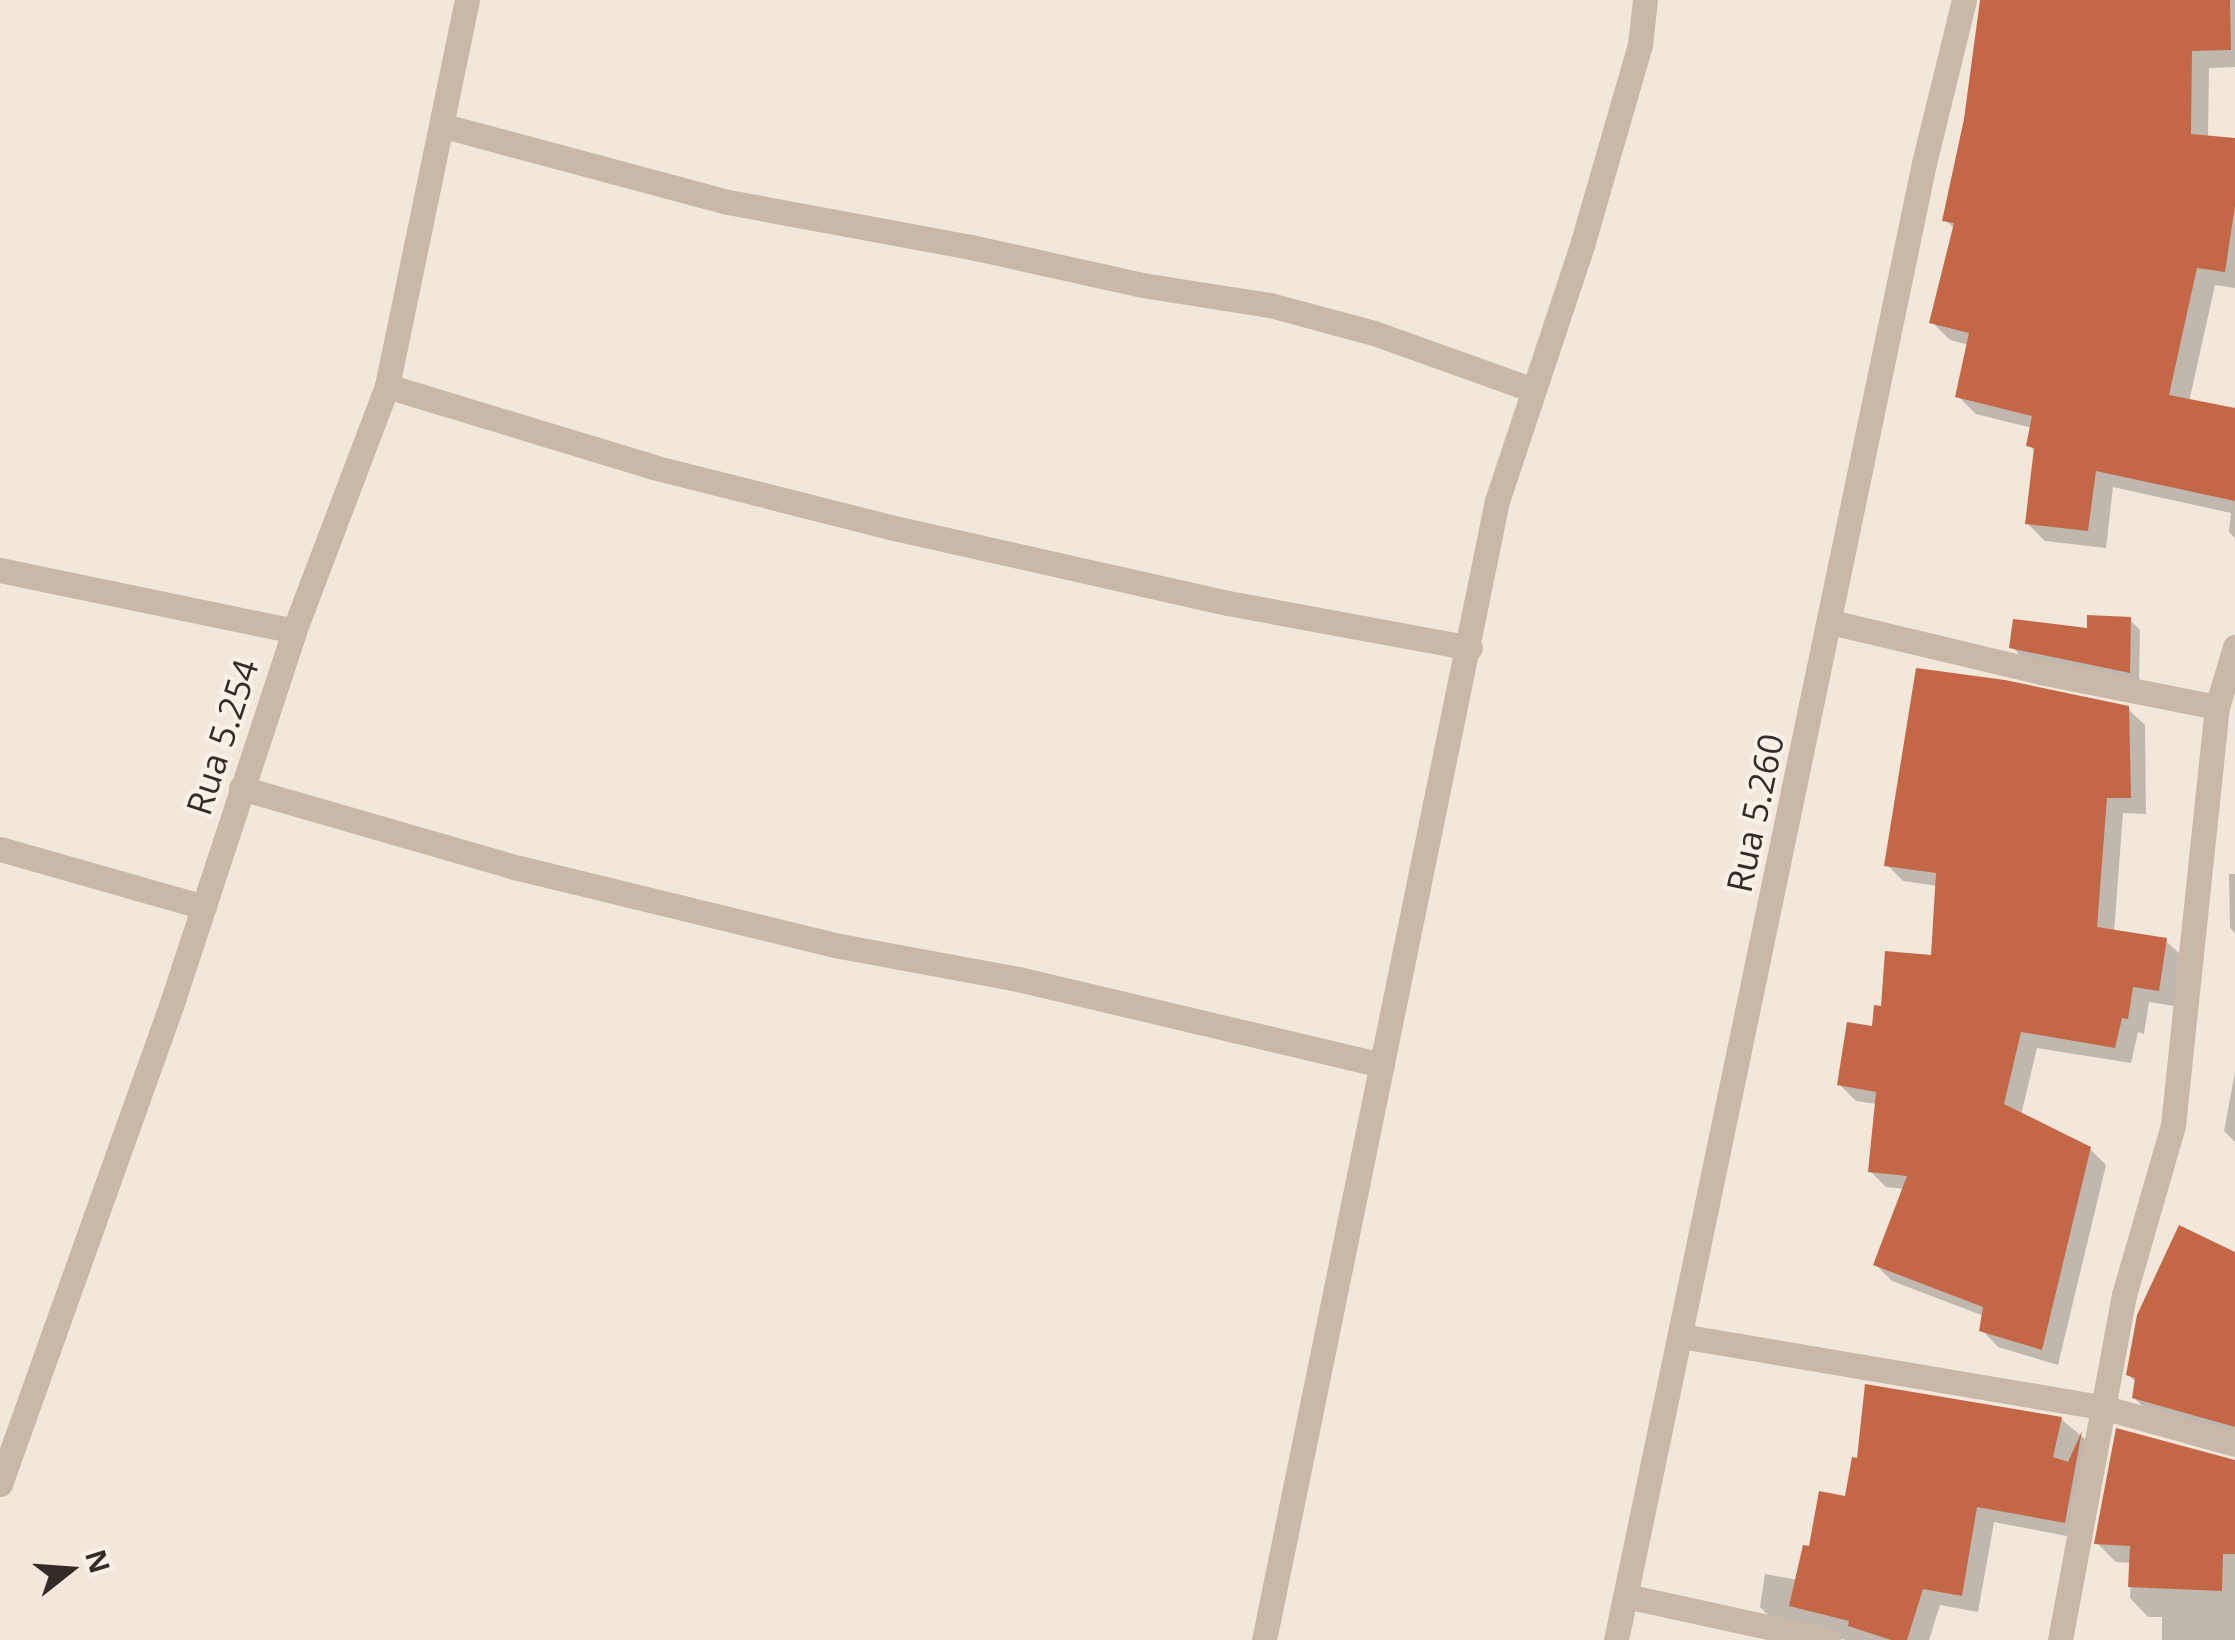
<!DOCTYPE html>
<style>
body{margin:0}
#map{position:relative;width:2235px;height:1640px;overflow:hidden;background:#f1e7db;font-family:"Open Sans",sans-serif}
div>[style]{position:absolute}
.shadow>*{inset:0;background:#0003}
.building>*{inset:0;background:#c46746}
.minor>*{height:25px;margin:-12.5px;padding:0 12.5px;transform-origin:12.5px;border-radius:12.5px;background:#c9b7a7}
span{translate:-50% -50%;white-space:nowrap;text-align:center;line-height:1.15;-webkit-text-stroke:8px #f9f1e7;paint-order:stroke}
.street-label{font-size:35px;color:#362c27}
.north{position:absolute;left:20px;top:1520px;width:100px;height:100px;-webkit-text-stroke:8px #f9f1e7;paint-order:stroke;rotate:73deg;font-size:28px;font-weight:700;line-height:40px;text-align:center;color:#362c27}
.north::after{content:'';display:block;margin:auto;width:35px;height:45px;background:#362c27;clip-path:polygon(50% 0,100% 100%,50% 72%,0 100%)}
</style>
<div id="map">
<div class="shadow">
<div style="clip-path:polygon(1982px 0,2235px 0,2235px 67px,2209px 68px,2208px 138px,2235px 141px,2235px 288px,2215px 285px,2189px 402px,2235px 412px,2235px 538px,2229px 532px,2231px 513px,2113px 487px,2106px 548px,2045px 541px,2027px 523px,2036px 452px,2029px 445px,2032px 428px,1976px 414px,1958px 396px,1969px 345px,1950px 340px,1932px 322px,1955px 229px,1945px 220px,1966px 119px)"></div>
<div style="clip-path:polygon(2130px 620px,2140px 630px,2139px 682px,2022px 657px,2012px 647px)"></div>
<div style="clip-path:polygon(2128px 709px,2145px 725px,2146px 814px,2123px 813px,2114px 932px,2166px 941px,2183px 957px,2175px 1006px,2149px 1002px,2144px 1034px,2138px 1032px,2131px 1063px,2037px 1048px,2021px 1115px,2090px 1149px,2106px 1165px,2058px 1365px,1998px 1347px,1982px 1330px,1984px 1316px,1892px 1281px,1876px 1265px,1905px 1189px,1886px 1187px,1870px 1171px,1877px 1104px,1856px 1101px,1840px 1085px,1883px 1009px,1934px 958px,1938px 886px,1903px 881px,1887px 865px)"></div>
<div style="clip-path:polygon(2229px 874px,2235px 874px,2235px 933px,2230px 928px)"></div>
<div style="clip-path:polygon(2235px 1072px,2235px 1142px,2224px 1131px)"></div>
<div style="clip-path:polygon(2235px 1255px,2235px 1440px,2151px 1414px,2134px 1398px,2137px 1383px,2128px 1375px)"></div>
<div style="clip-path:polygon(2061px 1419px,2098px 1450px,2082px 1539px,1994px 1522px,1978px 1612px,1940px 1605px,1929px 1640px,1846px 1640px,1777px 1624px,1760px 1607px,1765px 1574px,1798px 1580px,1811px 1549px,1847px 1499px)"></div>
<div style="clip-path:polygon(2235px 1460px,2235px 1640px,2162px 1640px,2162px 1617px,2148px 1617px,2130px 1598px,2132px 1563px,2116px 1562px,2097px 1543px)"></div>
</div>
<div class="building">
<div style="clip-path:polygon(1980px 0,2230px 0,2231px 50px,2192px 51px,2191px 134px,2235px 138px,2235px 206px,2225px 272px,2197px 268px,2169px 395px,2235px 408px,2235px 501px,2096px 471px,2088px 531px,2025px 524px,2034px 448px,2026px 446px,2032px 416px,1955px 397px,1969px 333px,1929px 323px,1954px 223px,1942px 221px,1964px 119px)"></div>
<div style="clip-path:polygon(2087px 615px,2131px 617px,2130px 673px,2009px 648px,2013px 619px,2087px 628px)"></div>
<div style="clip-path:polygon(1916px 668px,2005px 680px,2129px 706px,2131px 798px,2107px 798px,2097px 927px,2167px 938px,2159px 991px,2133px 987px,2128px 1019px,2122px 1018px,2115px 1048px,2021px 1032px,2004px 1104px,2091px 1147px,2042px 1350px,1979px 1331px,1983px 1307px,1873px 1265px,1907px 1176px,1868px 1172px,1876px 1092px,1837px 1085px,1847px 1022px,1872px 1026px,1874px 1005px,1881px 1006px,1885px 951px,1931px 955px,1936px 873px,1884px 866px)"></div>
<div style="clip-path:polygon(2179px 1225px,2235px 1252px,2235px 1427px,2132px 1398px,2135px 1378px,2126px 1375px,2137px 1315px)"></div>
<div style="clip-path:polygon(1865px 1384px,2062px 1417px,2053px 1457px,2068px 1462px,2082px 1431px,2065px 1523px,1977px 1507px,1962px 1596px,1923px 1589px,1907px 1640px,1891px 1640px,1848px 1626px,1849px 1621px,1789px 1606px,1803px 1545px,1809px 1546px,1819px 1491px,1845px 1496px,1852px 1457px,1857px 1458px)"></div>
<div style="clip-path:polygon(2116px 1428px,2235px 1460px,2235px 1554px,2223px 1554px,2222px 1591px,2128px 1587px,2130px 1546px,2094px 1544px)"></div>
</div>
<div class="minor">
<div style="left:444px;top:126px;width:294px;rotate:15deg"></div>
<div style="left:728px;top:202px;width:247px;rotate:10.5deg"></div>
<div style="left:971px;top:247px;width:175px;rotate:12.5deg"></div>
<div style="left:1142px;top:285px;width:130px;rotate:8.9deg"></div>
<div style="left:1270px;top:305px;width:108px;rotate:15.1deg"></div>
<div style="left:1374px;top:333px;width:169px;rotate:19.7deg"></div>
<div style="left:387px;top:386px;width:278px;rotate:16.9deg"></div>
<div style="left:653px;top:467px;width:244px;rotate:14.2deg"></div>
<div style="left:890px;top:527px;width:346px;rotate:12.7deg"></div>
<div style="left:1228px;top:603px;width:246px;rotate:10.5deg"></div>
<div style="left:0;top:570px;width:300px;rotate:11.7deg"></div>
<div style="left:1831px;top:622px;width:220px;rotate:13.4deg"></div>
<div style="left:2045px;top:673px;width:175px;rotate:11.2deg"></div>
<div style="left:241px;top:788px;width:289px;rotate:16.1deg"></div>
<div style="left:519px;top:868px;width:330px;rotate:13.7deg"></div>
<div style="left:840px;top:946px;width:181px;rotate:10.5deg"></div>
<div style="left:1018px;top:979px;width:374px;rotate:13.3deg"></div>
<div style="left:0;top:849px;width:212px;rotate:15.9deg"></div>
<div style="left:1681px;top:1336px;width:427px;rotate:9.6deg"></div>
<div style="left:2102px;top:1407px;width:138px;rotate:15.5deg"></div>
<div style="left:0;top:1484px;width:508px;rotate:-70.32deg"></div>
<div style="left:171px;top:1006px;width:395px;rotate:-71.8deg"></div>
<div style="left:294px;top:631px;width:262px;rotate:-69.2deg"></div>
<div style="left:387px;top:386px;width:394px;rotate:-78.3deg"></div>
<div style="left:1626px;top:1596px;width:207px;rotate:12.3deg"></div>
<div style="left:1264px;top:1640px;width:1163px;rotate:-78.44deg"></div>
<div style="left:1497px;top:501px;width:273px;rotate:-71.6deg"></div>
<div style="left:1583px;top:242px;width:205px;rotate:-73.9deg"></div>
<div style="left:1640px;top:45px;width:45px;rotate:-83.7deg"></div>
<div style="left:1616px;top:1640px;width:1509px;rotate:-78.22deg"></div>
<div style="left:1924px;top:163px;width:168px;rotate:-76.2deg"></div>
<div style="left:2060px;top:1640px;width:351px;rotate:-79.5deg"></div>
<div style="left:2124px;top:1295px;width:177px;rotate:-73.9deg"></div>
<div style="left:2173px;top:1125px;width:420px;rotate:-84deg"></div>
<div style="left:2217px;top:707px;width:63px;rotate:-73.3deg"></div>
</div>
<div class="street-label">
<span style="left:222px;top:737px;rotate:-72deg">Rua 5.254</span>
<span style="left:1755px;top:813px;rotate:-78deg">Rua 5.260</span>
</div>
<div class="north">N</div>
</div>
